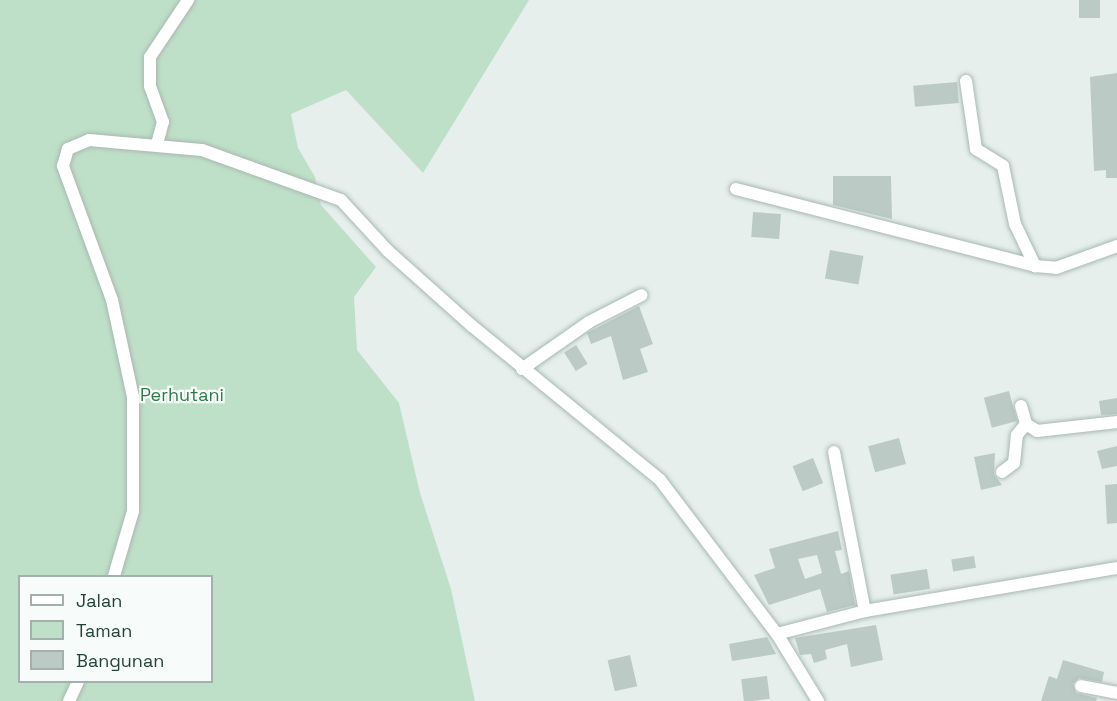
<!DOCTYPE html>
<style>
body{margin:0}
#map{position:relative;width:1117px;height:701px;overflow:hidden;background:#e6efeb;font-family:"Space Grotesk",sans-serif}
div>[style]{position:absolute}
.green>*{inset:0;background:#bfe0c8}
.building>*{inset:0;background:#bbcac4;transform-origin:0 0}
.roads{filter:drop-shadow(0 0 2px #a8b8b2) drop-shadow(0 0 2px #a8b8b2)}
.street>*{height:12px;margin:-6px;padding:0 6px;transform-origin:6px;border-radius:6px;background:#fff}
span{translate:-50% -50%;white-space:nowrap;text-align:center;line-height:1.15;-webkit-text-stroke:4.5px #f7fbf9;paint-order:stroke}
.park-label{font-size:18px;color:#2d7a4b}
.legend{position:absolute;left:18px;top:575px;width:195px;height:108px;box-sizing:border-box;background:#f7fbf9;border:2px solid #a3b1ad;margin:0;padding:8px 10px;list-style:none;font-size:18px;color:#24423a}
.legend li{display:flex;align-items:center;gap:12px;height:30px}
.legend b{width:30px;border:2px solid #a3b1ad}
</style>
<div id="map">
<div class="green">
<div style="clip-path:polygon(evenodd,0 0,529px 0,423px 173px,346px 90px,291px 114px,298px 148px,315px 177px,321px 205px,376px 267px,354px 297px,357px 350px,399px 403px,420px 493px,451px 589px,475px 701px,0 701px,0 0,20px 576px,212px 576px,212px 682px,20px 682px,20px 576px)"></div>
</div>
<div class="building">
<div style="left:1079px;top:0;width:21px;height:18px"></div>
<div style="clip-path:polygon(1117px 73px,1117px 178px,1106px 178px,1106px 170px,1094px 171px,1090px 77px)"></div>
<div style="left:957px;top:82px;width:21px;height:44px;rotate:85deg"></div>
<div style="clip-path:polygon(833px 176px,891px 176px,892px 219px,833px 205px)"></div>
<div style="left:753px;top:212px;width:28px;height:25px;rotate:4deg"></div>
<div style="left:830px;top:250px;width:34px;height:29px;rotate:10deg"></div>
<div style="clip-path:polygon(639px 306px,653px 344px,640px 349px,648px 372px,623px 380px,611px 336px,591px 344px,587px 333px)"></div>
<div style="left:576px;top:345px;width:22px;height:14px;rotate:58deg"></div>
<div style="left:1009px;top:391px;width:31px;height:26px;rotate:75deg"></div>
<div style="clip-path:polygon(1117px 398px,1117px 414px,1101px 415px,1099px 401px)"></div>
<div style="left:899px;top:438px;width:27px;height:32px;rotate:75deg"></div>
<div style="clip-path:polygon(1117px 446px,1117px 466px,1102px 469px,1097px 451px)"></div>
<div style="clip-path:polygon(995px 453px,994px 474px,1002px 485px,981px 490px,974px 457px)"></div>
<div style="left:813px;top:458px;width:27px;height:22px;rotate:68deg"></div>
<div style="clip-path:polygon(1117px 484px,1117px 523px,1107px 524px,1105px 485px)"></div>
<div style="clip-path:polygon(evenodd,838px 531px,842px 550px,835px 551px,841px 574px,849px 571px,855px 605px,827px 612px,820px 589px,769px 605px,754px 575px,775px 568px,769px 549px,838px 531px,817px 555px,822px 573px,805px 579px,798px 559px,817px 555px)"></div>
<div style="left:974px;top:556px;width:12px;height:23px;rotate:81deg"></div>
<div style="left:927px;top:569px;width:20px;height:37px;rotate:81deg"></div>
<div style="clip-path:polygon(876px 625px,883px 660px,851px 667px,847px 644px,825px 650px,827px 659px,814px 663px,811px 654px,800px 655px,795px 638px)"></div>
<div style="clip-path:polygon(767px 637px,776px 654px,732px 661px,729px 644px)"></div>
<div style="left:630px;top:655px;width:32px;height:23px;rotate:77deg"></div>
<div style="clip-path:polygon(1063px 660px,1104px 672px,1102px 682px,1079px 678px,1073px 684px,1076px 693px,1097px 698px,1096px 701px,1041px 701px,1049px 676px,1057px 679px)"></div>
<div style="left:767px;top:676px;width:23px;height:26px;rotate:83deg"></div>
</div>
<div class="roads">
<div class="street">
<div style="left:966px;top:81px;width:69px;rotate:81.6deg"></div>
<div style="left:976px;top:149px;width:32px;rotate:32deg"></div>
<div style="left:1003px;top:166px;width:59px;rotate:78.3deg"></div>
<div style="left:1015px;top:224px;width:47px;rotate:64.5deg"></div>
<div style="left:157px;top:144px;width:23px;rotate:-75deg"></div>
<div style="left:163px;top:122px;width:38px;rotate:-110deg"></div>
<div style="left:150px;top:86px;width:29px;rotate:-90deg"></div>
<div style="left:150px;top:57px;width:69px;rotate:-56.3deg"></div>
<div style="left:736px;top:189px;width:309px;rotate:14.4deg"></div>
<div style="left:1035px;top:266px;width:21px;rotate:5deg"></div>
<div style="left:1056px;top:268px;width:65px;rotate:-19.8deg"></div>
<div style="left:522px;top:369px;width:82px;rotate:-35deg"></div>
<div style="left:589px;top:322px;width:59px;rotate:-27deg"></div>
<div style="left:1021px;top:406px;width:19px;rotate:74deg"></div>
<div style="left:1026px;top:424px;width:13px;rotate:32deg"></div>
<div style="left:1037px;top:431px;width:81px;rotate:-6.4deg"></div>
<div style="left:834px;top:452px;width:162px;rotate:79deg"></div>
<div style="left:1002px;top:472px;width:15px;rotate:-37deg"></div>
<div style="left:1014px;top:463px;width:28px;rotate:-84deg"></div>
<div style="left:1017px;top:435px;width:14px;rotate:-51deg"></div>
<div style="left:114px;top:576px;width:68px;rotate:-73.7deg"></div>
<div style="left:133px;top:511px;width:114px;rotate:-90deg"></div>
<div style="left:133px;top:397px;width:99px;rotate:-102.2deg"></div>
<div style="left:112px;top:300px;width:143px;rotate:-110.1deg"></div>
<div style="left:63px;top:166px;width:18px;rotate:-74deg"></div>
<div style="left:68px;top:149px;width:23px;rotate:-23deg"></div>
<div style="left:89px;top:140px;width:113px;rotate:5.1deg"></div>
<div style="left:202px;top:150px;width:148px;rotate:19.8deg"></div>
<div style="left:341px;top:200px;width:69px;rotate:47.3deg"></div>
<div style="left:388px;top:251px;width:113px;rotate:41.8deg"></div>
<div style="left:472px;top:326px;width:243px;rotate:39.3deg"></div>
<div style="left:660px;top:480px;width:193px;rotate:52.8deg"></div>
<div style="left:777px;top:634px;width:79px;rotate:58.5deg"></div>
<div style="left:777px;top:634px;width:91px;rotate:-14.6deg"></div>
<div style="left:865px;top:611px;width:256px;rotate:-9.7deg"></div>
<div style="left:1081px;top:686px;width:37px;rotate:11deg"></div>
<div style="left:69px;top:701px;width:21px;rotate:-65deg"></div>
</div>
</div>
<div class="park-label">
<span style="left:182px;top:395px">Perhutani</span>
</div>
<ul class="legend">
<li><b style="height:8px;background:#fff"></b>Jalan</li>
<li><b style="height:16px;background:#bfe0c8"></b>Taman</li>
<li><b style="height:16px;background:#bbcac4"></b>Bangunan</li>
</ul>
</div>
